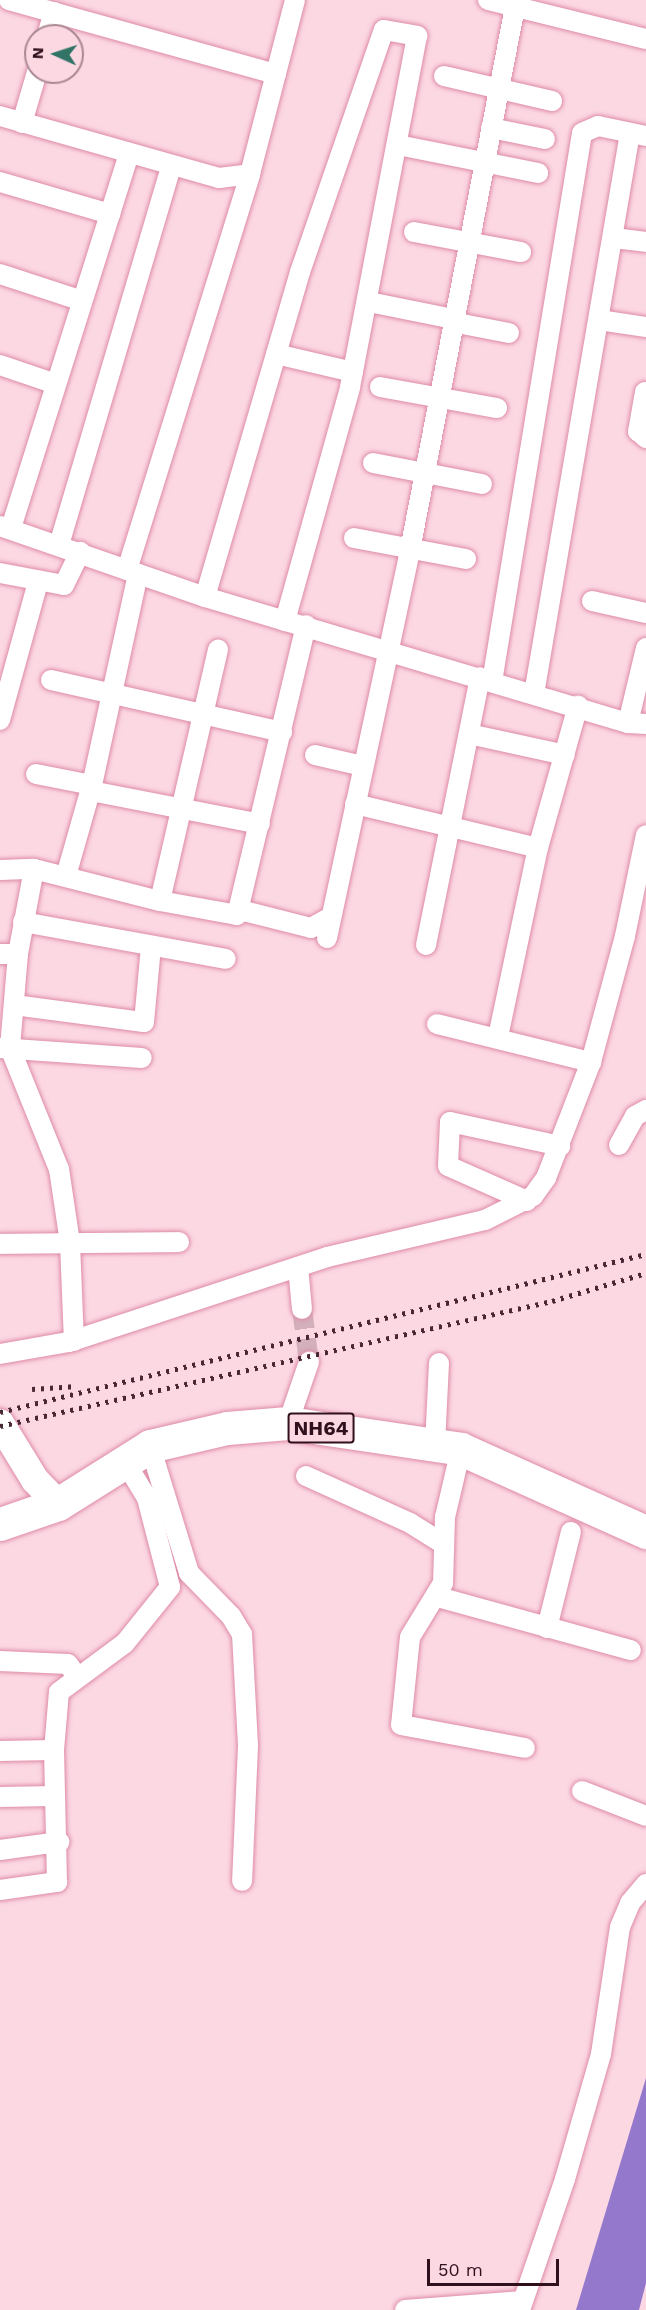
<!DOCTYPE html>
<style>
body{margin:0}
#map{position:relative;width:646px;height:2310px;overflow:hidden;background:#fcd8e3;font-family:"Work Sans",sans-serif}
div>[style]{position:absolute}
.water>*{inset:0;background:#9478cc}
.minor-tunnel>*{height:20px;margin-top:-10px;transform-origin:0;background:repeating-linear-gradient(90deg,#d3b0bb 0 20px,transparent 0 30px)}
.roads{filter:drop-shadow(0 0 2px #de8ba7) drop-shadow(0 0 2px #de8ba7)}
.minor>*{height:20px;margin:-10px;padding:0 10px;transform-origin:10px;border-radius:10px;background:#fff}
.secondary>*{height:28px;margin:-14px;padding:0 14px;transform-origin:14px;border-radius:14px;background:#fff}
.trunk>*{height:33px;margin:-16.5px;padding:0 16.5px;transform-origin:16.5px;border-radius:16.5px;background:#fff}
.rail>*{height:4.5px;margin-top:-2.25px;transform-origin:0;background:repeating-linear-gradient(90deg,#482834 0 3px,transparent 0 9px)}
span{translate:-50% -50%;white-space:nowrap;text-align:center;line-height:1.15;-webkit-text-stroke:5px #fcd8e3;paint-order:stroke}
.shield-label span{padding:2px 4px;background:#fcd8e3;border:2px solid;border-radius:4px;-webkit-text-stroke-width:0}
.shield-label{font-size:20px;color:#2f101c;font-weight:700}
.north{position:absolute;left:24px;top:24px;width:60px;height:60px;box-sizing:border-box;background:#fcd8e3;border:2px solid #aa8893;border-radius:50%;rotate:273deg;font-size:16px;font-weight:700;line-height:24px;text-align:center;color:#2f101c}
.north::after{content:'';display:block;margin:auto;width:21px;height:27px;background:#317466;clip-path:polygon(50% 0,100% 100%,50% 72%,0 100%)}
.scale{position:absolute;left:427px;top:2259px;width:132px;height:27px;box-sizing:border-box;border:3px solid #2f101c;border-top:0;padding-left:8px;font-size:18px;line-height:21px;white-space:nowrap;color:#2f101c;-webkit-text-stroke:4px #fcd8e3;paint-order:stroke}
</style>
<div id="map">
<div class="water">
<div style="clip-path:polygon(646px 2078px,646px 2283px,639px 2310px,576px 2310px)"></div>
</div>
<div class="minor-tunnel">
<div style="left:302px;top:1309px;width:53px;rotate:82.5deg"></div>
</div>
<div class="roads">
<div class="minor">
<div style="left:9px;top:0;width:277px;rotate:15.5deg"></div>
<div style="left:488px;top:0;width:163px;rotate:13.9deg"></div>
<div style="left:47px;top:36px;width:25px;rotate:-74deg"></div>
<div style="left:444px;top:76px;width:111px;rotate:13deg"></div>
<div style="left:0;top:116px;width:228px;rotate:15.8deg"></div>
<div style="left:219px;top:178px;width:31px;rotate:-7deg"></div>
<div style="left:22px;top:123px;width:53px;rotate:-73.6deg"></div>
<div style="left:491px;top:128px;width:55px;rotate:11.5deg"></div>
<div style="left:398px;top:145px;width:143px;rotate:11.3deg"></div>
<div style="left:0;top:182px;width:115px;rotate:16.2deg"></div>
<div style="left:414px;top:232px;width:109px;rotate:10.6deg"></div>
<div style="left:614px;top:238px;width:32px;rotate:7deg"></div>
<div style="left:0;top:274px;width:86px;rotate:18.2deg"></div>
<div style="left:369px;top:302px;width:86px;rotate:11.4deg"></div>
<div style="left:599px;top:320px;width:48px;rotate:8.5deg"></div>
<div style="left:452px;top:322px;width:58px;rotate:10.9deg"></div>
<div style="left:276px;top:354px;width:79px;rotate:13.2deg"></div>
<div style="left:0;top:365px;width:59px;rotate:18.7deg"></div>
<div style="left:380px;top:387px;width:119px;rotate:10.2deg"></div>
<div style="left:645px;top:392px;width:40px;rotate:100deg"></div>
<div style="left:638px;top:431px;width:11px;rotate:41deg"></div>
<div style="left:373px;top:463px;width:111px;rotate:10.9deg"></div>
<div style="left:0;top:526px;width:217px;rotate:19.1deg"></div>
<div style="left:205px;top:597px;width:441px;rotate:16.6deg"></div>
<div style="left:628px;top:723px;width:18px;rotate:3deg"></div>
<div style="left:11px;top:528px;width:393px;rotate:-72.5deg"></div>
<div style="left:354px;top:538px;width:114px;rotate:10.6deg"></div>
<div style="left:59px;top:545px;width:394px;rotate:-73.5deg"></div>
<div style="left:127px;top:570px;width:415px;rotate:-72.7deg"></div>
<div style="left:250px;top:174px;width:180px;rotate:-75.5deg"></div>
<div style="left:0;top:573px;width:65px;rotate:10.6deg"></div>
<div style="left:64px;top:585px;width:37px;rotate:-64deg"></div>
<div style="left:205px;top:597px;width:339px;rotate:-73.7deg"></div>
<div style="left:300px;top:272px;width:256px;rotate:-70.9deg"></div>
<div style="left:384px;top:30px;width:34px;rotate:10deg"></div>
<div style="left:417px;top:36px;width:358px;rotate:100.8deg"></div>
<div style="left:350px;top:388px;width:242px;rotate:105.6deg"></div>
<div style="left:592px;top:601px;width:55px;rotate:12.5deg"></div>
<div style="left:51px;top:680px;width:237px;rotate:12.7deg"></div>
<div style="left:492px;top:682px;width:556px;rotate:-80.69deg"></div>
<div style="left:582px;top:133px;width:17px;rotate:-24deg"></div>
<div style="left:598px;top:126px;width:49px;rotate:11.8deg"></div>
<div style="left:534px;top:694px;width:569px;rotate:-80.29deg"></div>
<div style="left:0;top:720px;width:143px;rotate:-74.6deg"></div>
<div style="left:628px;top:723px;width:77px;rotate:-76.5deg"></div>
<div style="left:469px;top:734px;width:98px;rotate:12.3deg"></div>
<div style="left:315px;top:755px;width:49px;rotate:12.9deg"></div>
<div style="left:36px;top:774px;width:57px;rotate:11.1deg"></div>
<div style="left:91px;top:791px;width:172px;rotate:11deg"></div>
<div style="left:355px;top:804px;width:188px;rotate:13.5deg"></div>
<div style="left:34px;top:869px;width:86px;rotate:100.7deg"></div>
<div style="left:18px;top:954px;width:94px;rotate:94.9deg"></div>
<div style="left:10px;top:1048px;width:131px;rotate:68deg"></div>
<div style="left:59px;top:1169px;width:75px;rotate:81.5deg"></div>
<div style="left:70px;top:1243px;width:98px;rotate:87.7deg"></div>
<div style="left:0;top:870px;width:34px;rotate:-2deg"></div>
<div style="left:34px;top:869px;width:130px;rotate:14.3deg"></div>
<div style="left:160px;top:901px;width:78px;rotate:10.3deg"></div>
<div style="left:237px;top:915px;width:298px;rotate:-76.6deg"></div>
<div style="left:66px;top:876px;width:95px;rotate:-74.1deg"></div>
<div style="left:92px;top:785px;width:216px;rotate:-77.7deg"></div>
<div style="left:160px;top:901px;width:258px;rotate:-77deg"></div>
<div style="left:240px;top:910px;width:73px;rotate:14.2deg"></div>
<div style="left:311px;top:928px;width:23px;rotate:-29deg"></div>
<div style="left:23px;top:922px;width:206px;rotate:10.3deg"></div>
<div style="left:327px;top:938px;width:397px;rotate:-77.9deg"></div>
<div style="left:410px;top:550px;width:553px;rotate:-79.06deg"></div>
<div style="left:426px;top:945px;width:273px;rotate:-78.6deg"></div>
<div style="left:0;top:954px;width:18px"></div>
<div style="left:14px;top:1005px;width:131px;rotate:7.5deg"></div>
<div style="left:144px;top:1022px;width:75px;rotate:-84.7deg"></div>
<div style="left:437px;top:1024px;width:159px;rotate:13.9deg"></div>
<div style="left:498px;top:1037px;width:193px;rotate:-78.1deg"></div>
<div style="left:538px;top:848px;width:148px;rotate:-74.3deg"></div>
<div style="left:0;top:1048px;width:142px;rotate:4deg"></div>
<div style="left:619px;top:1145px;width:33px;rotate:-61deg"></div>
<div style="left:635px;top:1116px;width:13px;rotate:-29deg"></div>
<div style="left:527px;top:1201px;width:86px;rotate:-156.1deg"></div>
<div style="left:448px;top:1166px;width:44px;rotate:-87.4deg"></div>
<div style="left:450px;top:1122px;width:113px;rotate:12.3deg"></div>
<div style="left:0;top:1244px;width:179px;rotate:-0.6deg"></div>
<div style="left:298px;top:1267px;width:42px;rotate:84.6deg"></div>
<div style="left:0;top:1354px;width:70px;rotate:-9.9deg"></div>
<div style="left:69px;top:1342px;width:272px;rotate:-18.2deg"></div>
<div style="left:327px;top:1257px;width:162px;rotate:-13.2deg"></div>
<div style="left:485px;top:1220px;width:54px;rotate:-26.6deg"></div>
<div style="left:533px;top:1196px;width:22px;rotate:-54deg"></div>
<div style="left:546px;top:1178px;width:124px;rotate:-68.8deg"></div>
<div style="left:591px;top:1062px;width:131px;rotate:-74.9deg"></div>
<div style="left:625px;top:936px;width:103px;rotate:-78.3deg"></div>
<div style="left:288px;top:1423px;width:65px;rotate:-71deg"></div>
<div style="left:435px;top:1445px;width:82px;rotate:-87.2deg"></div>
<div style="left:150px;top:1446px;width:133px;rotate:72.9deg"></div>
<div style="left:189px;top:1573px;width:60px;rotate:45.7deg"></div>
<div style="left:231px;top:1616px;width:21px;rotate:59deg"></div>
<div style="left:242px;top:1634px;width:112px;rotate:86.9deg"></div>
<div style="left:248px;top:1746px;width:135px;rotate:92.5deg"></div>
<div style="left:461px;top:1449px;width:70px;rotate:103.2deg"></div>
<div style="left:445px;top:1517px;width:66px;rotate:91.7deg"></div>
<div style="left:443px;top:1583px;width:63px;rotate:121.4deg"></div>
<div style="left:410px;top:1637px;width:88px;rotate:95.8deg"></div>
<div style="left:401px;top:1725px;width:126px;rotate:10.5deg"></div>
<div style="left:306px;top:1476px;width:114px;rotate:24.3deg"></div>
<div style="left:410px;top:1523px;width:40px;rotate:32deg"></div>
<div style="left:438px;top:1597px;width:200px;rotate:15.4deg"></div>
<div style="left:547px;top:1628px;width:99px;rotate:-76deg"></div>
<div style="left:0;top:1661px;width:68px;rotate:2.5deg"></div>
<div style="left:68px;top:1664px;width:16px;rotate:55deg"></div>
<div style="left:0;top:1751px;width:54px;rotate:-1.1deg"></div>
<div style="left:582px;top:1791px;width:69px;rotate:21.3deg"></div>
<div style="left:0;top:1797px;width:54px;rotate:-1.1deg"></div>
<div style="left:0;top:1850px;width:60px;rotate:-7.7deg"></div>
<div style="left:0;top:1890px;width:58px;rotate:-8deg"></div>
<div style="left:57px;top:1882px;width:132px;rotate:-91.3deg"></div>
<div style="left:54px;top:1750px;width:58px;rotate:-85.1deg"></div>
<div style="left:59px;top:1692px;width:82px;rotate:-36.6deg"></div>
<div style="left:125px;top:1643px;width:72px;rotate:-51.2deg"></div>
<div style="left:170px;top:1587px;width:92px;rotate:-104.5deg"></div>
<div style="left:147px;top:1498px;width:42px;rotate:-121.4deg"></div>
<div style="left:405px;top:2310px;width:118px;rotate:-4.4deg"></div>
<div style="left:520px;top:2310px;width:139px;rotate:-71deg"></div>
<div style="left:565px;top:2179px;width:130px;rotate:-73.9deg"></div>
<div style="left:601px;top:2054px;width:128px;rotate:-81.5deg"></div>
<div style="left:620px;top:1927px;width:26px;rotate:-67deg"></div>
<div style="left:630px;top:1903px;width:25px;rotate:-50deg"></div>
</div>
<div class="secondary">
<div style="left:0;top:1423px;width:67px;rotate:58.4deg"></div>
<div style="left:35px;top:1480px;width:33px;rotate:46deg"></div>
</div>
<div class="trunk">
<div style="left:0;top:1524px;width:61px;rotate:-19deg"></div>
<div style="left:58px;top:1504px;width:109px;rotate:-32.2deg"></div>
<div style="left:150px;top:1446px;width:79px;rotate:-13.2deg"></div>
<div style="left:227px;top:1428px;width:61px;rotate:-4.7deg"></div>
<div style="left:288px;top:1423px;width:175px;rotate:8.5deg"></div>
<div style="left:461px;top:1449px;width:203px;rotate:24.2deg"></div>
</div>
</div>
<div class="rail">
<div style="left:32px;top:1389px;width:45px;rotate:-3.8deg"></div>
<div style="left:0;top:1412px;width:665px;rotate:-13.74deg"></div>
<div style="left:0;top:1426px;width:566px;rotate:-12.76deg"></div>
<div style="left:552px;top:1301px;width:98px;rotate:-16.6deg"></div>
</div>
<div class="shield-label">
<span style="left:321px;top:1428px">NH64</span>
</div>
<div class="north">N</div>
<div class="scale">50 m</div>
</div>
